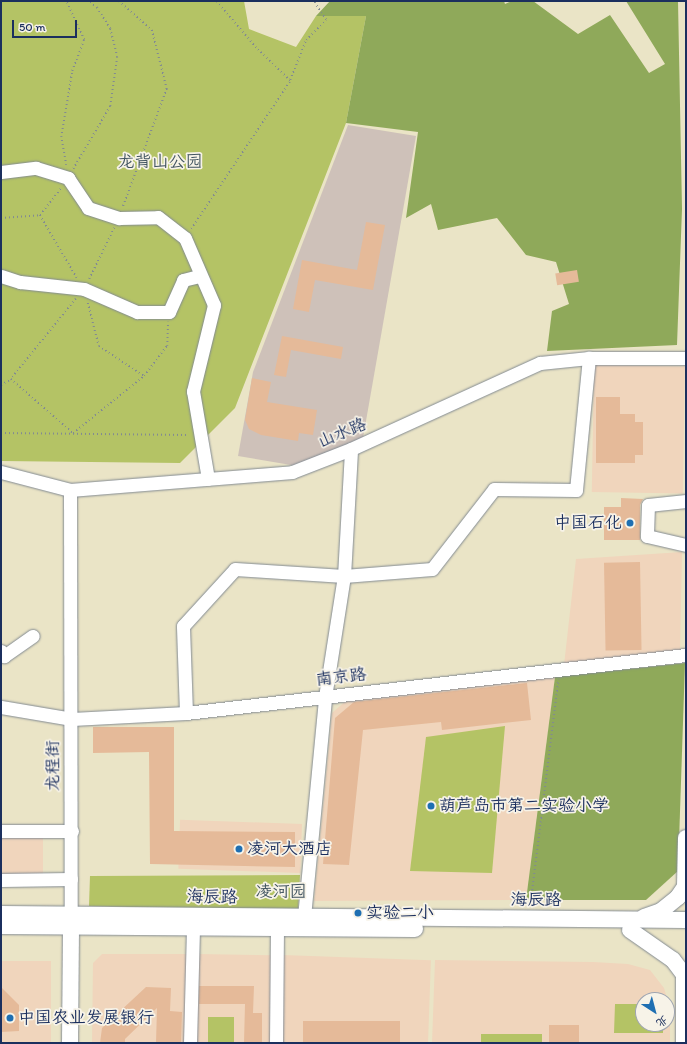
<!DOCTYPE html>
<meta charset="utf-8">
<style>
body{margin:0}
#map{position:relative;width:687px;height:1044px;overflow:hidden;background:#eae4c6;font-family:Itim,"LXGW WenKai TC",sans-serif}
div>[style]{position:absolute}
.built>*{inset:0;background:#f0d5bc;transform-origin:0 0}
.industrial>*{inset:0;background:#cec1b9}
.green>*{inset:0;background:#b4c365;transform-origin:0 0}
.forest>*{inset:0;background:#8fa95a}
.building>*{inset:0;background:#e5ba99;transform-origin:0 0}
.path>*{height:1.5px;margin-top:-0.75px;transform-origin:0;background:repeating-linear-gradient(90deg,#828a92 0 1px,transparent 0 4px)}
.roads{filter:drop-shadow(0 0 1px #828a92) drop-shadow(0 0 1px #828a92)}
.minor>*{height:13px;margin:-6.5px;padding:0 6.5px;transform-origin:6.5px;border-radius:6.5px;background:#fff}
.major>*{height:16px;margin:-8px;padding:0 8px;transform-origin:8px;border-radius:8px;background:#fff}
.dots>*{width:11px;height:11px;translate:-50% -50%;box-sizing:border-box;border:2px solid #f7f3e8;border-radius:50%}
span{translate:-50% -50%;white-space:nowrap;text-align:center;line-height:1.15;-webkit-text-stroke:3.5px #f7f3e8;paint-order:stroke}
.park-label{font-size:17px;color:#415460}
.street-label{font-size:17px;color:#1b2f5e}
.poi-label{font-size:17px;color:#1b2f5e}
.right{translate:-100% -50%;text-align:right}
.left{translate:0 -50%;text-align:left}
.frame{position:absolute;inset:0;border:2px solid #1b2f5e;pointer-events:none}
.north{position:absolute;left:635px;top:992px;width:40px;height:40px;box-sizing:border-box;background:#f7f3e8;border:1px solid #9fa5b1;border-radius:50%;rotate:144deg;font-size:11px;font-weight:700;line-height:16px;text-align:center;color:#1b2f5e}
.north::after{content:'';display:block;margin:auto;width:14px;height:18px;background:#1f6fb2;clip-path:polygon(50% 0,100% 100%,50% 72%,0 100%)}
.scale{position:absolute;left:12px;top:20px;width:65px;height:18px;box-sizing:border-box;border:2px solid #1b2f5e;border-top:0;padding-left:5px;font-size:12px;line-height:14px;white-space:nowrap;color:#1b2f5e;-webkit-text-stroke:3px #f7f3e8;paint-order:stroke}
</style>
<div id="map">
<div class="built">
<div style="left:594px;top:365px;width:91px;height:127px;rotate:1deg"></div>
<div style="clip-path:polygon(682px 552px,680px 651px,564px 665px,576px 559px)"></div>
<div style="clip-path:polygon(555px 677px,526px 900px,314px 901px,332px 713px,348px 699px)"></div>
<div style="left:302px;top:824px;width:49px;height:122px;rotate:92deg"></div>
<div style="left:1px;top:837px;width:42px;height:37px"></div>
<div style="clip-path:polygon(102px 954px,190px 954px,188px 1043px,92px 1043px,93px 963px)"></div>
<div style="left:198px;top:954px;width:75px;height:89px;rotate:1deg"></div>
<div style="left:282px;top:955px;width:149px;height:88px;rotate:2deg"></div>
<div style="clip-path:polygon(evenodd,435px 960px,593px 962px,628px 964px,650px 970px,664px 988px,670px 1008px,670px 1043px,432px 1043px,435px 960px,643px 1000px,667px 1000px,667px 1024px,643px 1024px,643px 1000px)"></div>
<div style="left:1px;top:961px;width:50px;height:82px"></div>
</div>
<div class="industrial">
<div style="clip-path:polygon(348px 125px,416px 136px,363px 438px,297px 466px,238px 456px,253px 372px)"></div>
</div>
<div class="green">
<div style="clip-path:polygon(1px 1px,244px 1px,249px 29px,296px 47px,316px 16px,366px 16px,346px 123px,235px 408px,180px 463px,1px 461px)"></div>
<div style="clip-path:polygon(505px 726px,492px 873px,410px 871px,426px 737px)"></div>
<div style="clip-path:polygon(300px 875px,298px 911px,89px 906px,90px 876px)"></div>
<div style="clip-path:polygon(615px 1004px,643px 1004px,643px 1024px,663px 1024px,663px 1033px,614px 1033px)"></div>
<div style="left:208px;top:1017px;width:26px;height:26px"></div>
<div style="left:481px;top:1034px;width:61px;height:9px"></div>
</div>
<div class="forest">
<div style="clip-path:polygon(330px 1px,504px 1px,505px 4px,512px 1px,533px 1px,578px 34px,610px 15px,649px 73px,665px 64px,626px 1px,678px 1px,682px 209px,677px 345px,547px 351px,552px 311px,569px 304px,556px 262px,526px 255px,497px 218px,438px 230px,431px 204px,406px 218px,418px 132px,346px 123px,366px 16px,316px 16px)"></div>
<div style="clip-path:polygon(685px 663px,678px 871px,646px 900px,526px 900px,555px 677px)"></div>
</div>
<div class="building">
<div style="clip-path:polygon(366px 222px,385px 225px,373px 290px,315px 280px,309px 312px,293px 309px,302px 260px,357px 270px)"></div>
<div style="left:577px;top:270px;width:12px;height:22px;rotate:81deg"></div>
<div style="clip-path:polygon(282px 336px,343px 347px,341px 359px,291px 350px,286px 377px,274px 375px)"></div>
<div style="clip-path:polygon(252px 378px,271px 382px,267px 402px,317px 410px,313px 435px,299px 433px,298px 441px,261px 435px,249px 429px,245px 420px)"></div>
<div style="clip-path:polygon(596px 397px,620px 397px,620px 414px,635px 414px,635px 422px,643px 422px,643px 455px,635px 455px,635px 463px,596px 463px)"></div>
<div style="clip-path:polygon(621px 498px,643px 499px,640px 505px,640px 540px,604px 540px,604px 507px,621px 507px)"></div>
<div style="left:640px;top:562px;width:88px;height:36px;rotate:89deg"></div>
<div style="clip-path:polygon(527px 683px,531px 720px,442px 730px,441px 722px,363px 730px,349px 865px,323px 864px,335px 718px,354px 702px)"></div>
<div style="clip-path:polygon(93px 727px,174px 727px,174px 831px,295px 832px,295px 867px,150px 864px,149px 752px,93px 753px)"></div>
<div style="clip-path:polygon(199px 986px,254px 986px,253px 1013px,262px 1013px,262px 1043px,244px 1043px,245px 1004px,199px 1004px)"></div>
<div style="clip-path:polygon(1px 987px,19px 1005px,19px 1031px,1px 1032px)"></div>
<div style="clip-path:polygon(146px 987px,171px 988px,170px 1011px,182px 1012px,181px 1043px,156px 1043px,157px 1008px,125px 1039px,125px 1043px,100px 1043px,102px 1028px)"></div>
<div style="left:400px;top:1021px;width:22px;height:97px;rotate:90deg"></div>
<div style="left:549px;top:1025px;width:30px;height:18px"></div>
</div>
<div class="path">
<div style="left:119px;top:1px;width:44px;rotate:41.3deg"></div>
<div style="left:152px;top:30px;width:61px;rotate:75.7deg"></div>
<div style="left:167px;top:89px;width:126px;rotate:110.4deg"></div>
<div style="left:290px;top:80px;width:43px;rotate:-68.2deg"></div>
<div style="left:306px;top:40px;width:28px;rotate:-45deg"></div>
<div style="left:326px;top:20px;width:23px;rotate:-124deg"></div>
<div style="left:66px;top:165px;width:28px;rotate:-100deg"></div>
<div style="left:61px;top:137px;width:67px;rotate:-80.5deg"></div>
<div style="left:72px;top:71px;width:33px;rotate:-69deg"></div>
<div style="left:84px;top:40px;width:43px;rotate:-114.8deg"></div>
<div style="left:73px;top:169px;width:73px;rotate:-59.6deg"></div>
<div style="left:110px;top:106px;width:49px;rotate:-81.9deg"></div>
<div style="left:117px;top:57px;width:29px;rotate:-104deg"></div>
<div style="left:110px;top:29px;width:25px;rotate:-122deg"></div>
<div style="left:97px;top:8px;width:11px;rotate:-142deg"></div>
<div style="left:40px;top:215px;width:34px;rotate:-52deg"></div>
<div style="left:1px;top:218px;width:39px;rotate:-4deg"></div>
<div style="left:40px;top:215px;width:73px;rotate:59.6deg"></div>
<div style="left:191px;top:229px;width:178px;rotate:-56.2deg"></div>
<div style="left:290px;top:81px;width:47px;rotate:-135.9deg"></div>
<div style="left:256px;top:48px;width:62px;rotate:-130.4deg"></div>
<div style="left:89px;top:279px;width:57px;rotate:-63.9deg"></div>
<div style="left:76px;top:299px;width:103px;rotate:129.1deg"></div>
<div style="left:11px;top:379px;width:82px;rotate:41.1deg"></div>
<div style="left:73px;top:433px;width:91px;rotate:-38.8deg"></div>
<div style="left:144px;top:376px;width:38px;rotate:-53deg"></div>
<div style="left:167px;top:346px;width:24px;rotate:-88deg"></div>
<div style="left:88px;top:303px;width:44px;rotate:75.7deg"></div>
<div style="left:99px;top:346px;width:54px;rotate:33.7deg"></div>
<div style="left:1px;top:385px;width:12px;rotate:-31deg"></div>
<div style="left:1px;top:433px;width:188px;rotate:0.6deg"></div>
<div style="left:530px;top:906px;width:228px;rotate:-82.9deg"></div>
</div>
<div class="roads">
<div class="minor">
<div style="left:1px;top:172px;width:35px;rotate:-7deg"></div>
<div style="left:36px;top:168px;width:34px;rotate:17deg"></div>
<div style="left:68px;top:178px;width:36px;rotate:56deg"></div>
<div style="left:88px;top:208px;width:33px;rotate:18deg"></div>
<div style="left:119px;top:218px;width:39px;rotate:-1deg"></div>
<div style="left:158px;top:217px;width:34px;rotate:38deg"></div>
<div style="left:185px;top:238px;width:73px;rotate:66.6deg"></div>
<div style="left:214px;top:305px;width:89px;rotate:103.7deg"></div>
<div style="left:193px;top:391px;width:89px;rotate:80.3deg"></div>
<div style="left:1px;top:276px;width:20px;rotate:18deg"></div>
<div style="left:20px;top:282px;width:64px;rotate:6.2deg"></div>
<div style="left:84px;top:289px;width:58px;rotate:23.5deg"></div>
<div style="left:137px;top:312px;width:32px"></div>
<div style="left:169px;top:312px;width:35px;rotate:-66deg"></div>
<div style="left:183px;top:280px;width:16px;rotate:-14deg"></div>
<div style="left:1px;top:472px;width:71px;rotate:14.6deg"></div>
<div style="left:70px;top:490px;width:223px;rotate:-4.6deg"></div>
<div style="left:292px;top:472px;width:63px;rotate:-21.3deg"></div>
<div style="left:351px;top:449px;width:208px;rotate:-24.5deg"></div>
<div style="left:540px;top:363px;width:49px;rotate:-5.8deg"></div>
<div style="left:589px;top:358px;width:97px"></div>
<div style="left:70px;top:490px;width:425px;rotate:89.9deg"></div>
<div style="left:686px;top:501px;width:38px;rotate:174deg"></div>
<div style="left:648px;top:505px;width:31px;rotate:92deg"></div>
<div style="left:647px;top:536px;width:40px;rotate:13deg"></div>
<div style="left:1px;top:651px;width:6px;rotate:59deg"></div>
<div style="left:4px;top:656px;width:35px;rotate:-35deg"></div>
<div style="left:1px;top:707px;width:72px;rotate:9.6deg"></div>
<div style="left:72px;top:719px;width:114px;rotate:-3deg"></div>
<div style="left:186px;top:713px;width:503px;rotate:-6.62deg"></div>
<div style="left:186px;top:713px;width:87px;rotate:-92deg"></div>
<div style="left:183px;top:626px;width:77px;rotate:-47.6deg"></div>
<div style="left:235px;top:569px;width:109px;rotate:3.7deg"></div>
<div style="left:344px;top:576px;width:88px;rotate:-4.5deg"></div>
<div style="left:432px;top:569px;width:101px;rotate:-52.2deg"></div>
<div style="left:494px;top:489px;width:82px;rotate:0.7deg"></div>
<div style="left:576px;top:490px;width:133px;rotate:-84.4deg"></div>
<div style="left:1px;top:831px;width:71px"></div>
<div style="left:1px;top:880px;width:70px;rotate:-0.8deg"></div>
<div style="left:304px;top:917px;width:221px;rotate:-84.5deg"></div>
<div style="left:325px;top:697px;width:122px;rotate:-81.1deg"></div>
<div style="left:344px;top:576px;width:127px;rotate:-86.8deg"></div>
<div style="left:190px;top:1043px;width:115px;rotate:-88.5deg"></div>
<div style="left:276px;top:1043px;width:114px;rotate:-89.5deg"></div>
</div>
<div class="major">
<div style="left:685px;top:886px;width:48px;rotate:-88.8deg"></div>
<div style="left:1px;top:914px;width:685px;rotate:0.5deg"></div>
<div style="left:644px;top:917px;width:18px;rotate:-19deg"></div>
<div style="left:661px;top:911px;width:22px;rotate:-39deg"></div>
<div style="left:678px;top:897px;width:14px;rotate:-56deg"></div>
<div style="left:1px;top:926px;width:414px;rotate:0.4deg"></div>
<div style="left:630px;top:930px;width:52px;rotate:34.9deg"></div>
<div style="left:673px;top:960px;width:21px;rotate:53deg"></div>
<div style="left:70px;top:1043px;width:127px;rotate:-89.5deg"></div>
<div style="left:684px;top:1043px;width:68px;rotate:-90deg"></div>
</div>
</div>
<div class="dots">
<div style="left:630px;top:523px;background:#1f6fb2"></div>
<div style="left:431px;top:806px;background:#1f6fb2"></div>
<div style="left:239px;top:849px;background:#1f6fb2"></div>
<div style="left:358px;top:913px;background:#1f6fb2"></div>
<div style="left:10px;top:1018px;background:#1f6fb2"></div>
</div>
<div class="park-label">
<span style="left:160px;top:162px">龙背山公园</span>
<span style="left:281px;top:892px">凌河园</span>
</div>
<div class="street-label">
<span style="left:342px;top:433px;rotate:-23deg">山水路</span>
<span style="left:341px;top:677px;rotate:-7deg">南京路</span>
<span style="left:53px;top:766px;rotate:-90deg">龙程街</span>
<span style="left:212px;top:897px;rotate:1deg">海辰路</span>
<span style="left:536px;top:900px">海辰路</span>
</div>
<div class="poi-label">
<span class="right" style="left:622px;top:523px">中国石化</span>
<span class="left" style="left:439px;top:806px">葫芦岛市第二实验小学</span>
<span class="left" style="left:247px;top:849px">凌河大酒店</span>
<span class="left" style="left:366px;top:913px">实验二小</span>
<span class="left" style="left:18px;top:1018px">中国农业发展银行</span>
</div>
<div class="frame"></div>
<div class="north">北</div>
<div class="scale">50 m</div>
</div>
